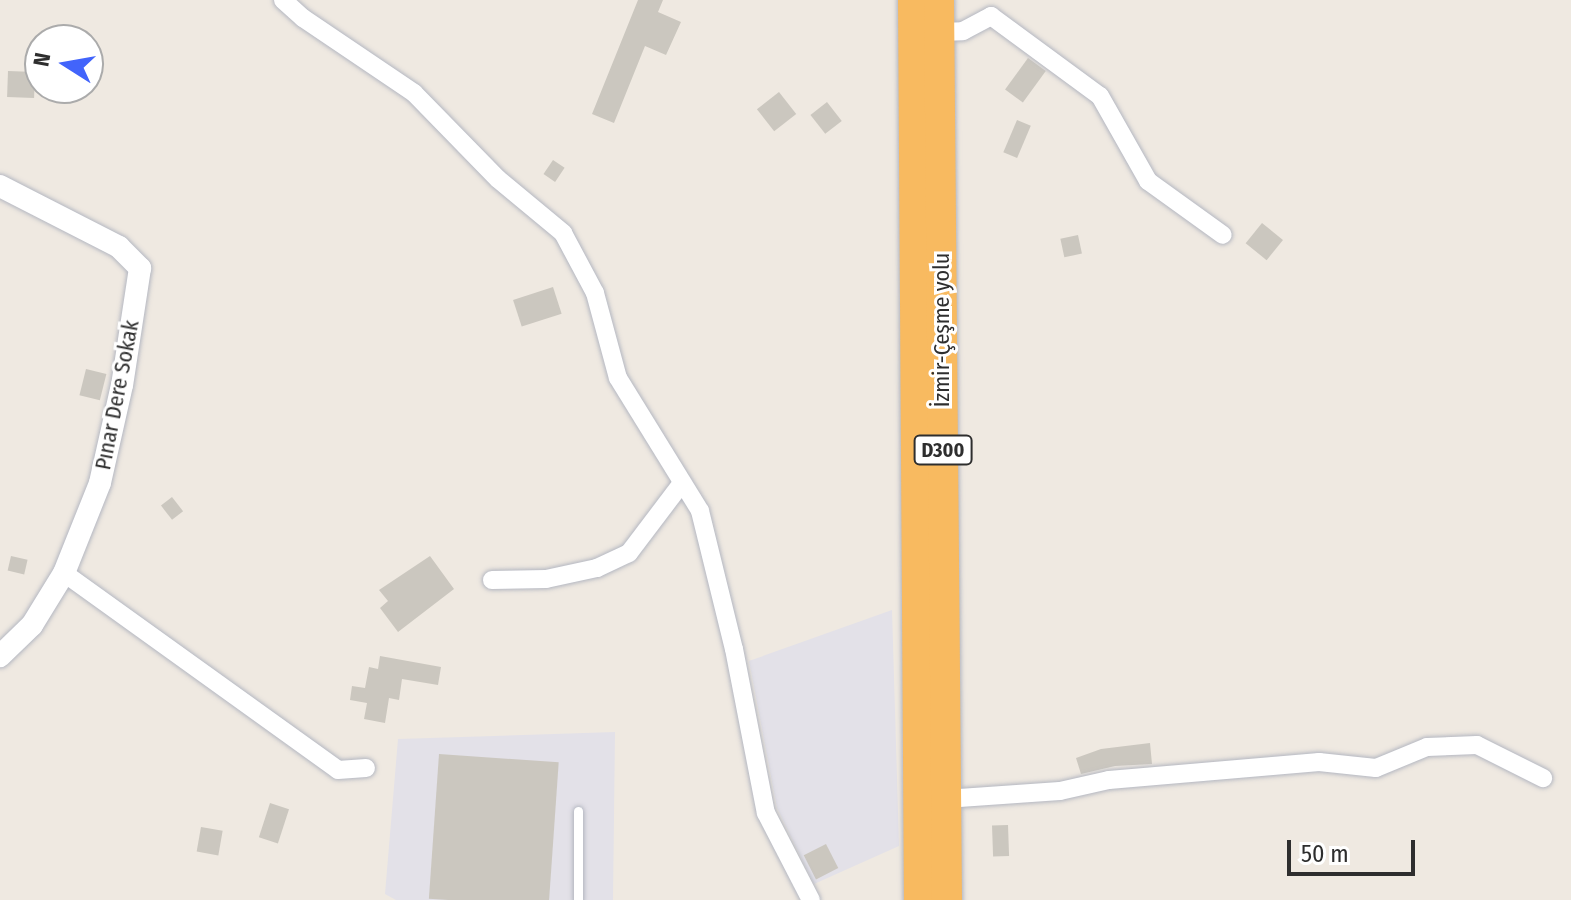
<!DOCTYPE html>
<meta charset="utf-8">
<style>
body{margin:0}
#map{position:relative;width:1571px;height:900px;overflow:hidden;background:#efe9e1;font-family:"Fira Sans Condensed",sans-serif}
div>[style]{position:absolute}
.industrial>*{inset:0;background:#e3e1e8}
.building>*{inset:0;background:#cbc7bf;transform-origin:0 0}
.roads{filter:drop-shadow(0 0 2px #b4b7c1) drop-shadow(0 0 2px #b4b7c1)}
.service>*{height:9px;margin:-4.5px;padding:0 4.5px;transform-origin:4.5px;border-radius:4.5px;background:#fff}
.minor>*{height:18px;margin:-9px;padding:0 9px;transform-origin:9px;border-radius:9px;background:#fff}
.tertiary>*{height:22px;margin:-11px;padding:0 11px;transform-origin:11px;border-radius:11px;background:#fff}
.trunk>*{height:30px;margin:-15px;padding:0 15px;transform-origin:15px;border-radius:15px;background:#f8ba60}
span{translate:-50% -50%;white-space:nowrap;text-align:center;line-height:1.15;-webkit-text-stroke:6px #fff;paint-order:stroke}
.shield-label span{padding:2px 6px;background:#fff;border:2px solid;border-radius:6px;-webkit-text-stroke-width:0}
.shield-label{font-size:20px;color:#2e2e2e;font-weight:700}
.street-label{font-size:22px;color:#2e2e2e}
.north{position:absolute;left:24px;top:24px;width:80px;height:80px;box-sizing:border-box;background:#fff;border:2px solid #ababab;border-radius:50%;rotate:281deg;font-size:22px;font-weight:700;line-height:32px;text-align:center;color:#2e2e2e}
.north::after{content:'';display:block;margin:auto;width:28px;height:36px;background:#4264fb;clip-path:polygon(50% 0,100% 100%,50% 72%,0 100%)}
.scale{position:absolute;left:1287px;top:840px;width:128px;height:36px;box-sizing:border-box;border:4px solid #2e2e2e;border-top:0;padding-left:10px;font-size:24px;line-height:28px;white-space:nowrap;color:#2e2e2e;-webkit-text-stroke:6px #fff;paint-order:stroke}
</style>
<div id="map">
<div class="industrial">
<div style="clip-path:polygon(892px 610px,899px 846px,814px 884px,777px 808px,749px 661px)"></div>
<div style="clip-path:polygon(615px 732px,613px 900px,396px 900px,385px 894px,398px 739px)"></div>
</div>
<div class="building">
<div style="clip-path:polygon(638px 0,663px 0,658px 12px,681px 22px,666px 55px,645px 46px,614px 123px,592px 114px)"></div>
<div style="left:1028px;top:58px;width:22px;height:39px;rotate:36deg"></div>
<div style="left:8px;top:71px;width:27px;height:26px;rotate:2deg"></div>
<div style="left:779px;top:92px;width:28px;height:28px;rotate:52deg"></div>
<div style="left:827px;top:102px;width:24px;height:21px;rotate:52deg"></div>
<div style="left:1017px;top:120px;width:15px;height:35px;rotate:23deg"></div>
<div style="left:553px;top:160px;width:14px;height:17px;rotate:34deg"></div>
<div style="left:1262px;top:223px;width:27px;height:26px;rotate:39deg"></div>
<div style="left:1078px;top:235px;width:19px;height:18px;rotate:78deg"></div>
<div style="left:553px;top:287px;width:28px;height:42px;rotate:72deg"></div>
<div style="left:86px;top:369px;width:21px;height:27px;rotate:14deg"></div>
<div style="left:172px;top:497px;width:18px;height:14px;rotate:52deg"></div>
<div style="left:11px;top:556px;width:17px;height:15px;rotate:13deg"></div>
<div style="clip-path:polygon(430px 556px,454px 589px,398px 632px,380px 608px,388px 601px,379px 590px)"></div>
<div style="clip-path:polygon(380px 656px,441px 667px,438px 685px,402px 679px,399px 700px,389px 698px,385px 723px,364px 719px,367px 703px,350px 700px,352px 686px,365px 688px,369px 667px,378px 669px)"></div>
<div style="clip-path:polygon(1150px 743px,1152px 764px,1115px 766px,1081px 774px,1076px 758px,1101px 749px)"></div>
<div style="left:439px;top:754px;width:120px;height:145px;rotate:4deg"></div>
<div style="left:270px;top:803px;width:20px;height:36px;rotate:18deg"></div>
<div style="left:1008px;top:825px;width:31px;height:16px;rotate:88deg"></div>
<div style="left:201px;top:827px;width:22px;height:25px;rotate:10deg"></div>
<div style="left:826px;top:844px;width:27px;height:25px;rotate:63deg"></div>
</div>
<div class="roads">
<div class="service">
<div style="left:578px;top:811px;width:89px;rotate:90deg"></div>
</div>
<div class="minor">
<div style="left:283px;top:0;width:27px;rotate:42deg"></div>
<div style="left:303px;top:18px;width:134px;rotate:34deg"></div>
<div style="left:414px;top:93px;width:120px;rotate:45.7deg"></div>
<div style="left:498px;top:179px;width:85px;rotate:39.7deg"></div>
<div style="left:563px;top:233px;width:68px;rotate:61.9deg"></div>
<div style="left:595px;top:293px;width:88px;rotate:74.9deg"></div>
<div style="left:618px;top:378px;width:156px;rotate:58.3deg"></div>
<div style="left:700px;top:511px;width:142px;rotate:76.2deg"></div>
<div style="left:734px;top:649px;width:167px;rotate:79deg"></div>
<div style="left:766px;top:813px;width:98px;rotate:62.7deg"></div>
<div style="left:939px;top:32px;width:24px;rotate:-2deg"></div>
<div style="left:963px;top:31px;width:32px;rotate:-28deg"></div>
<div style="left:991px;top:16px;width:135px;rotate:36.3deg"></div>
<div style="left:1100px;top:96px;width:98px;rotate:60.5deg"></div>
<div style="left:1148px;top:181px;width:92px;rotate:35.8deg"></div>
<div style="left:64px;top:573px;width:337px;rotate:35.7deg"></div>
<div style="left:338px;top:770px;width:28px;rotate:-4deg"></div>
<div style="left:492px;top:580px;width:54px;rotate:-1.1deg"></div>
<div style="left:546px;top:579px;width:52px;rotate:-12.2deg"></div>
<div style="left:597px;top:568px;width:35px;rotate:-25deg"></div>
<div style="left:629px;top:553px;width:88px;rotate:-52.9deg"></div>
<div style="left:945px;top:799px;width:115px;rotate:-4deg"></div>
<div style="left:1060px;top:791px;width:50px;rotate:-12.7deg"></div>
<div style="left:1109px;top:780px;width:211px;rotate:-4.9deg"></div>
<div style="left:1319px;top:762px;width:57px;rotate:6deg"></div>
<div style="left:1376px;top:768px;width:55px;rotate:-22.4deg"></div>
<div style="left:1427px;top:747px;width:50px;rotate:-2.3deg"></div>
<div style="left:1477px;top:745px;width:74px;rotate:26.6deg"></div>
</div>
<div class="tertiary">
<div style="left:0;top:186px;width:134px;rotate:27.1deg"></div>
<div style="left:119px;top:247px;width:30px;rotate:45deg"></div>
<div style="left:140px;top:268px;width:118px;rotate:98.7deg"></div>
<div style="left:122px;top:385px;width:100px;rotate:102.7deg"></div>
<div style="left:100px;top:483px;width:97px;rotate:111.8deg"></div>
<div style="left:64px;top:573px;width:61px;rotate:121.6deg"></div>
<div style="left:32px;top:625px;width:45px;rotate:135.9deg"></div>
</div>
<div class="trunk">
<div style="left:913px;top:0;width:900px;rotate:89.62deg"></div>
<div style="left:939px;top:0;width:900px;rotate:89.49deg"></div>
</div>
</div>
<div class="shield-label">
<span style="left:943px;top:450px">D300</span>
</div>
<div class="street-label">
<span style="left:942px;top:330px;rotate:-90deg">İzmir-Çeşme yolu</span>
<span style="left:117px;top:395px;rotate:-79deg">Pınar Dere Sokak</span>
</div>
<div class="north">N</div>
<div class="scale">50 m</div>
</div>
